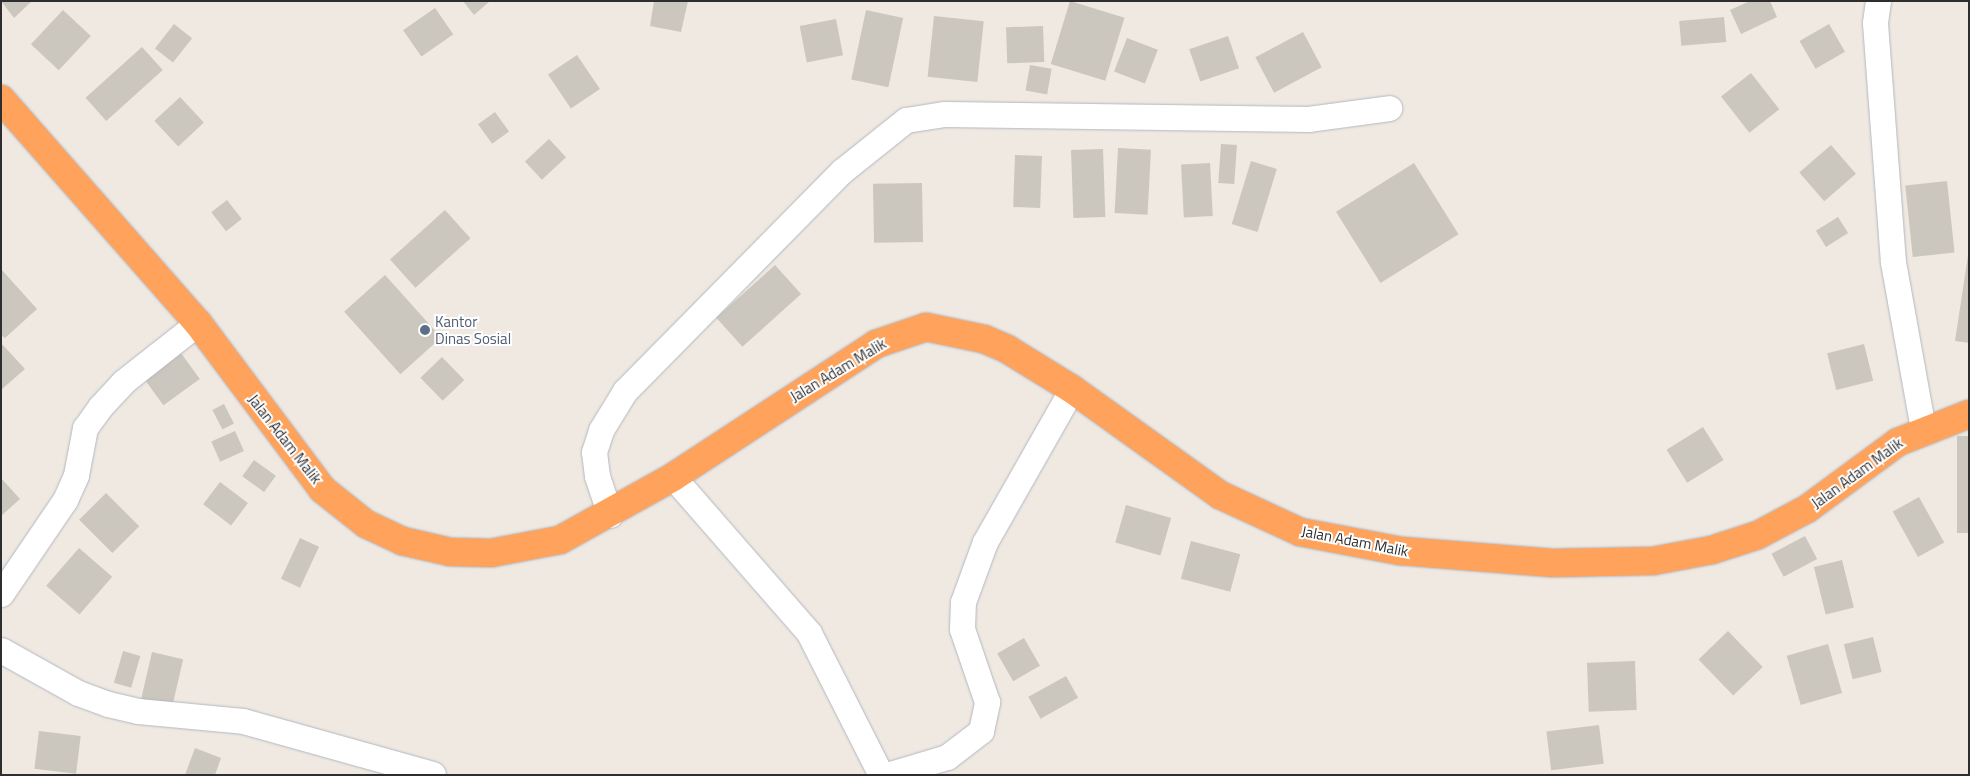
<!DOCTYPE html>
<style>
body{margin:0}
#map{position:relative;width:1970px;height:776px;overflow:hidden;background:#efe9e1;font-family:"Titillium Web",sans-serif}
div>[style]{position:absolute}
.building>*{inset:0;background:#cbc7bf;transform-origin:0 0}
.roads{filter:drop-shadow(0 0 1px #b4b7c1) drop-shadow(0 0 1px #b4b7c1)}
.street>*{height:25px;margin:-12.5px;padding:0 12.5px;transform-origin:12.5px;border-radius:12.5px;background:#fff}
.highway>*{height:28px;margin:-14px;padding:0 14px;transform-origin:14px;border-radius:14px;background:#ffa35c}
.dots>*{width:14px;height:14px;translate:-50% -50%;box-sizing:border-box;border:2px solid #fff;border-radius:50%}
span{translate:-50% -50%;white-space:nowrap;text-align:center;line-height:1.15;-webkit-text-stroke:4px #fff;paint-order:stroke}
.service-label{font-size:15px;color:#4e5e75}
.left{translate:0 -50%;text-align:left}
.street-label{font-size:15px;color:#2e2e2e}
.frame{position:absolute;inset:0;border:2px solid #2e2e2e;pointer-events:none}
</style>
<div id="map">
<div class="building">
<div style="clip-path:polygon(1px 1px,32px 1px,14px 18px)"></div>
<div style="clip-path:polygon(463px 1px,490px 1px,474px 15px)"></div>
<div style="clip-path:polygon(654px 1px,688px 1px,681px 32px,650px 26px)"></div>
<div style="left:1070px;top:1px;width:57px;height:66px;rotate:17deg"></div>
<div style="clip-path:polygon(1750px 1px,1770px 1px,1777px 17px,1741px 34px,1730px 10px)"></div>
<div style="left:435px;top:8px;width:32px;height:39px;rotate:55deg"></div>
<div style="left:63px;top:10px;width:38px;height:47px;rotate:43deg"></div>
<div style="left:866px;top:10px;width:38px;height:71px;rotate:12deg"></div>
<div style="left:934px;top:16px;width:50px;height:61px;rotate:6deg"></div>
<div style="left:1724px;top:17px;width:25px;height:45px;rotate:85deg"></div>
<div style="left:836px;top:19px;width:37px;height:37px;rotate:79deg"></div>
<div style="left:174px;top:24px;width:23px;height:31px;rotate:38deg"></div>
<div style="left:1829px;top:24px;width:32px;height:34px;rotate:60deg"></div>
<div style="left:1043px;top:26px;width:36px;height:37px;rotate:88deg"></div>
<div style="left:1303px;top:32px;width:40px;height:54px;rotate:62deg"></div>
<div style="left:1228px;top:36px;width:34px;height:41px;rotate:71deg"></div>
<div style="left:1127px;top:38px;width:33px;height:36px;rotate:21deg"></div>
<div style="left:142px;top:47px;width:31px;height:76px;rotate:48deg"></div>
<div style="left:577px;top:55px;width:41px;height:35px;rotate:56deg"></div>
<div style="left:1030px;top:65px;width:22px;height:26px;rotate:10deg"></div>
<div style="left:1751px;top:73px;width:46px;height:38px;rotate:52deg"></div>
<div style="left:180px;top:97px;width:35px;height:35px;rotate:47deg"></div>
<div style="left:495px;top:112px;width:24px;height:21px;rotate:54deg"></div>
<div style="left:549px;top:139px;width:25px;height:33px;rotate:47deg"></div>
<div style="left:1221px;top:144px;width:16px;height:39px;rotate:4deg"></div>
<div style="left:1831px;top:145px;width:38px;height:42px;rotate:49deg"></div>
<div style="left:1118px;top:148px;width:33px;height:65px;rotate:3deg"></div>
<div style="left:1103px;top:149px;width:68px;height:32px;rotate:88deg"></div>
<div style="left:1015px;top:155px;width:27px;height:52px;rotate:2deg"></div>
<div style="left:1251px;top:161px;width:27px;height:66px;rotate:17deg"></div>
<div style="left:1210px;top:163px;width:53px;height:29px;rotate:87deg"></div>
<div style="left:1414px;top:163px;width:84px;height:92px;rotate:58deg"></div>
<div style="left:1947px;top:181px;width:72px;height:42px;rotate:84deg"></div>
<div style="left:922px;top:183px;width:59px;height:49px;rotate:89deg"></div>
<div style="left:227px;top:200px;width:24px;height:20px;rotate:52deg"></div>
<div style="left:445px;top:210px;width:38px;height:74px;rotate:48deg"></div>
<div style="left:1838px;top:217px;width:19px;height:26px;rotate:58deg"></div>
<div style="clip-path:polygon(1969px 249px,1969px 343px,1955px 341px)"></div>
<div style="left:775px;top:265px;width:39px;height:79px;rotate:48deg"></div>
<div style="clip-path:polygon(1px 269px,37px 309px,5px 338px,1px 335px)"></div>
<div style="left:385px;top:275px;width:84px;height:55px;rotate:48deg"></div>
<div style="clip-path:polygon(1px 343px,25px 369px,1px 390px)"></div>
<div style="left:1864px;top:344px;width:38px;height:38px;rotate:76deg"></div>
<div style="left:181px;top:353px;width:32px;height:45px;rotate:54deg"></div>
<div style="left:442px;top:357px;width:32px;height:30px;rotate:46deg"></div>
<div style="left:224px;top:404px;width:22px;height:13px;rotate:63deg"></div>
<div style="left:1703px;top:427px;width:39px;height:43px;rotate:58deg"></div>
<div style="left:235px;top:431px;width:22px;height:26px;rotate:66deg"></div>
<div style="left:1957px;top:436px;width:12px;height:97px"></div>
<div style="left:254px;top:460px;width:27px;height:20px;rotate:36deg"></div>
<div style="clip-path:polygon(1px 478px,20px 499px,1px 516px)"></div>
<div style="left:220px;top:482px;width:35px;height:28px;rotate:37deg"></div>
<div style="left:106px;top:493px;width:47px;height:38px;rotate:45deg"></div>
<div style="left:1919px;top:497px;width:52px;height:30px;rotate:61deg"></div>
<div style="left:1126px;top:505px;width:47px;height:39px;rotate:16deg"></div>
<div style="left:1805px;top:536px;width:26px;height:38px;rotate:62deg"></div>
<div style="left:300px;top:538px;width:21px;height:45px;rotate:25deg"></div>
<div style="left:1191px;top:541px;width:51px;height:39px;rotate:15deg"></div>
<div style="left:79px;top:548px;width:44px;height:50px;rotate:41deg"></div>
<div style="left:1842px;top:560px;width:49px;height:29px;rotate:76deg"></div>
<div style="left:1728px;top:631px;width:50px;height:41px;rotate:46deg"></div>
<div style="left:1873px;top:637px;width:36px;height:30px;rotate:76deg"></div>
<div style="left:1024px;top:638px;width:32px;height:31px;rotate:60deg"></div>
<div style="left:1828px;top:644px;width:51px;height:43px;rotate:74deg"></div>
<div style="left:123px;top:651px;width:18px;height:33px;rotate:16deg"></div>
<div style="left:152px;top:652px;width:32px;height:52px;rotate:13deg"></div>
<div style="left:1635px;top:661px;width:49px;height:48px;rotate:88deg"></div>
<div style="left:1066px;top:676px;width:25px;height:43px;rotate:61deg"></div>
<div style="left:1599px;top:725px;width:39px;height:53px;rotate:83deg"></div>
<div style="left:39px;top:731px;width:42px;height:38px;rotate:7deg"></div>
<div style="clip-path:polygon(195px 748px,221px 758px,215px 775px,185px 775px)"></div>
</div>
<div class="roads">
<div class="street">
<div style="left:1878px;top:1px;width:22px;rotate:98deg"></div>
<div style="left:1875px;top:23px;width:240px;rotate:85.7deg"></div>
<div style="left:1893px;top:262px;width:170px;rotate:79.8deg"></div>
<div style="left:673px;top:477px;width:207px;rotate:48.9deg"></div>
<div style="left:809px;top:633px;width:159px;rotate:63.1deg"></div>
<div style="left:610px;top:515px;width:41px;rotate:-108.4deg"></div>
<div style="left:597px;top:476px;width:24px;rotate:-97deg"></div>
<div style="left:594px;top:452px;width:23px;rotate:-72deg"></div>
<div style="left:601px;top:430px;width:46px;rotate:-58.4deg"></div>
<div style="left:625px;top:391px;width:309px;rotate:-45.4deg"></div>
<div style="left:842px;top:171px;width:82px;rotate:-38.6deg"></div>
<div style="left:906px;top:120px;width:39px;rotate:-9deg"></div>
<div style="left:945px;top:114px;width:363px;rotate:0.8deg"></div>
<div style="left:1308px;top:119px;width:82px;rotate:-7.7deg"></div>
<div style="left:1px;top:594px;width:114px;rotate:-55.8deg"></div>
<div style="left:65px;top:500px;width:27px;rotate:-66deg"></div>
<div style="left:76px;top:475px;width:48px;rotate:-79.2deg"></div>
<div style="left:85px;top:428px;width:26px;rotate:-54deg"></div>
<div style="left:100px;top:407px;width:34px;rotate:-47deg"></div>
<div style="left:123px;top:382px;width:95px;rotate:-38.2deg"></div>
<div style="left:1px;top:650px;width:88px;rotate:29.2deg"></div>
<div style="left:78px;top:693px;width:32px;rotate:20deg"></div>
<div style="left:108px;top:704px;width:31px;rotate:13deg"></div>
<div style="left:138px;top:711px;width:105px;rotate:5.4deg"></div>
<div style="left:243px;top:721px;width:197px;rotate:15.6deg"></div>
<div style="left:887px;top:775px;width:63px;rotate:-16.7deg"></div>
<div style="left:947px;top:757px;width:43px;rotate:-37.4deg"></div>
<div style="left:981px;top:731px;width:30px;rotate:-78deg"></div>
<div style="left:987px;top:702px;width:77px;rotate:-108.9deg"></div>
<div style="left:962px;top:629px;width:27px;rotate:-88deg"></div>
<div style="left:963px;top:602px;width:64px;rotate:-69.9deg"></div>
<div style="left:985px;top:542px;width:176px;rotate:-60.4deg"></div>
</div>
<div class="highway">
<div style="left:1px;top:99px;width:298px;rotate:48.7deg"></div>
<div style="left:198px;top:323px;width:207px;rotate:53.2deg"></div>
<div style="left:322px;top:489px;width:56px;rotate:38.5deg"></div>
<div style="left:366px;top:524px;width:40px;rotate:25deg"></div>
<div style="left:402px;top:541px;width:49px;rotate:12.9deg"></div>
<div style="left:450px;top:552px;width:41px;rotate:1.4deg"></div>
<div style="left:491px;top:553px;width:70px;rotate:-10.7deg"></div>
<div style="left:560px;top:540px;width:129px;rotate:-29.1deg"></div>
<div style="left:673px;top:477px;width:243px;rotate:-33.2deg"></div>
<div style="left:876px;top:344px;width:53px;rotate:-18.8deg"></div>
<div style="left:926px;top:327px;width:59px;rotate:11.7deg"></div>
<div style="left:984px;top:339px;width:25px;rotate:23deg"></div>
<div style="left:1007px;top:349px;width:76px;rotate:31.6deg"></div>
<div style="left:1072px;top:389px;width:182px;rotate:35.6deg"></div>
<div style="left:1220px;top:495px;width:88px;rotate:24.8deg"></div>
<div style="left:1300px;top:532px;width:103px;rotate:10.7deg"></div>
<div style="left:1401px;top:551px;width:152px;rotate:4.5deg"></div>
<div style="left:1553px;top:563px;width:100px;rotate:-1.1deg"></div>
<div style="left:1653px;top:561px;width:60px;rotate:-10.6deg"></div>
<div style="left:1712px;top:550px;width:48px;rotate:-18.1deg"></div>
<div style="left:1758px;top:535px;width:55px;rotate:-28deg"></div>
<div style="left:1807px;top:509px;width:113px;rotate:-36.4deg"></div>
<div style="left:1898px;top:442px;width:76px;rotate:-21.5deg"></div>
</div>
</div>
<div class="dots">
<div style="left:425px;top:330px;background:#5c6f8a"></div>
</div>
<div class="service-label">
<span class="left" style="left:435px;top:330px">Kantor<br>Dinas Sosial</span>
</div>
<div class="street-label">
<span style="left:838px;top:370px;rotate:-31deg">Jalan Adam Malik</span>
<span style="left:285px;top:439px;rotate:52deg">Jalan Adam Malik</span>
<span style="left:1857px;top:473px;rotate:-36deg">Jalan Adam Malik</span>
<span style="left:1355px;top:541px;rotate:11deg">Jalan Adam Malik</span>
</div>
<div class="frame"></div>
</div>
